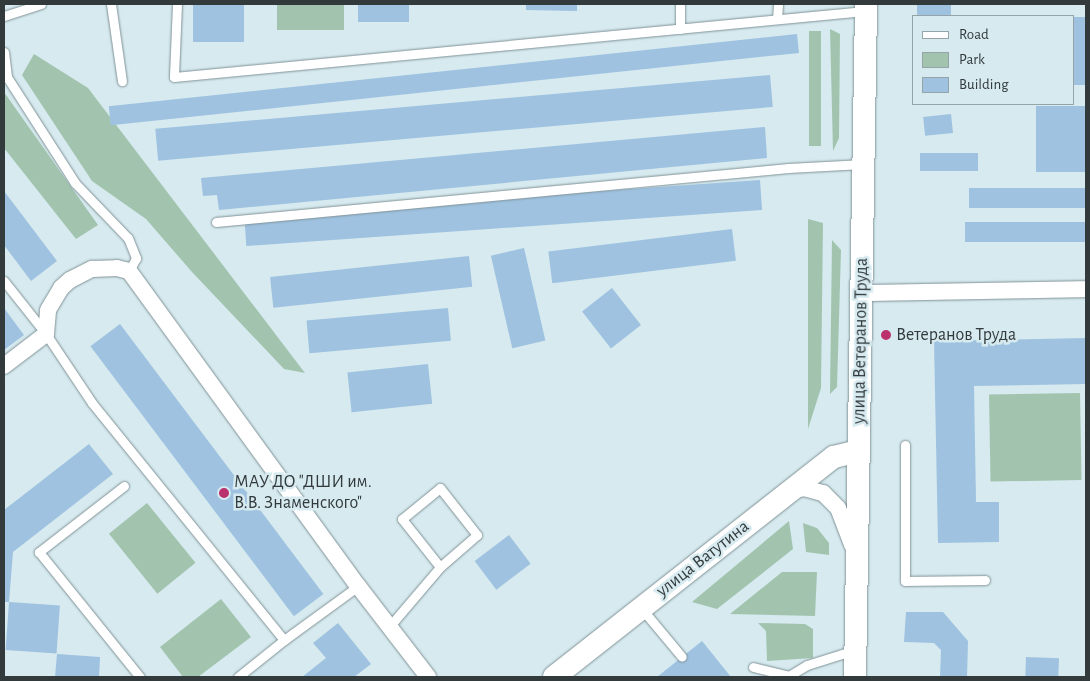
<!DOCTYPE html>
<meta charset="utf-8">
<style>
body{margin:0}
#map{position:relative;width:1090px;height:681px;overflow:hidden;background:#d6eaef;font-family:"Alegreya Sans",sans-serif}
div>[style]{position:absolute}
.green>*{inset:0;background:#a2c4af;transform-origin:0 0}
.building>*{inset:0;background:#9ec2e0;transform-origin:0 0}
.roads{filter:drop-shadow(0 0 1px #809297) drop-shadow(0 0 1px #809297)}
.lane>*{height:9px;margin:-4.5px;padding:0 4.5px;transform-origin:4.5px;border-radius:4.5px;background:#fff}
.street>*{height:16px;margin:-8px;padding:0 8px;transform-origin:8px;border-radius:8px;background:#fff}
.secondary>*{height:22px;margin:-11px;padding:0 11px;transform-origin:11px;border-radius:11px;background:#fff}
.dots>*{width:14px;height:14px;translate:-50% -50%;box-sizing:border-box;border:2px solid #d6eaef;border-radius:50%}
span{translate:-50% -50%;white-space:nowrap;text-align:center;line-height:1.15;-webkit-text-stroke:5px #d6eaef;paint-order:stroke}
.poi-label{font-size:18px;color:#323a3c}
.left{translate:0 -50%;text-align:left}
.street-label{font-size:18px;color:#323a3c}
.frame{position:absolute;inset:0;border:5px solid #323a3c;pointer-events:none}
.legend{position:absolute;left:912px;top:15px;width:162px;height:90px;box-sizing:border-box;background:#d6eaef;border:1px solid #94a4a7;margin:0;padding:6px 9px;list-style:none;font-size:15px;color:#323a3c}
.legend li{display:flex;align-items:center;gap:10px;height:25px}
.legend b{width:25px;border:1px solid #94a4a7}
</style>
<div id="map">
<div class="green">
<div style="left:277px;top:4px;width:67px;height:26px"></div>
<div style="clip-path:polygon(830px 29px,840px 34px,839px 138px,833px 151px)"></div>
<div style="left:809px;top:31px;width:12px;height:115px"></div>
<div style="clip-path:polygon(34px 54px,88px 88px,305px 373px,284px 369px,192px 272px,146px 219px,92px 181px,22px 75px)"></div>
<div style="clip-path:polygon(4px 92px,98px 225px,76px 239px,4px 148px)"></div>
<div style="clip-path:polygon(808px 219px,823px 223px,821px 388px,808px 429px)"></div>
<div style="clip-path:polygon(832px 240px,841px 250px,837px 387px,830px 394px)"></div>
<div style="left:1080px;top:393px;width:87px;height:91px;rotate:89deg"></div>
<div style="left:147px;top:503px;width:77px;height:49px;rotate:51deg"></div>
<div style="clip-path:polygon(789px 521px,793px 549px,717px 609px,692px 602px)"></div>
<div style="clip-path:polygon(803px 523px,817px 528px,829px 543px,829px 555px,806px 552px)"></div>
<div style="clip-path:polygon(782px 572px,817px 572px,815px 616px,730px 614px)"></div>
<div style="clip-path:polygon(221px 599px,251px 637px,198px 677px,183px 677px,160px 647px)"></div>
<div style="clip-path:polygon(758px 623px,805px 624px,813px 629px,813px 658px,767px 661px,766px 631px)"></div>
</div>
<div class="building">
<div style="left:193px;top:4px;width:51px;height:38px"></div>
<div style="left:358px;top:4px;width:51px;height:18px"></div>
<div style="clip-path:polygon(526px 4px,577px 4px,577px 11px,526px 10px)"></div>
<div style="left:917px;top:4px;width:34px;height:12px"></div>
<div style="left:1074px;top:17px;width:12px;height:68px"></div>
<div style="left:797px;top:34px;width:19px;height:692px;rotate:84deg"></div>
<div style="left:770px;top:75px;width:32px;height:617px;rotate:85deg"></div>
<div style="left:1086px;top:106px;width:66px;height:50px;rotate:90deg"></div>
<div style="left:951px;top:114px;width:19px;height:28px;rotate:84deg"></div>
<div style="clip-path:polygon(765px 127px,767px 158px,219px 210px,217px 195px,203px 196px,201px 178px)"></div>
<div style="left:978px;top:153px;width:18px;height:58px;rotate:90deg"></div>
<div style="left:760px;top:180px;width:30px;height:517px;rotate:86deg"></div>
<div style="left:1086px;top:188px;width:20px;height:117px;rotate:90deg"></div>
<div style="clip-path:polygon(4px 191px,57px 261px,31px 281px,4px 245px)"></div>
<div style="left:1086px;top:222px;width:20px;height:121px;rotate:90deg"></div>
<div style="left:732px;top:229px;width:32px;height:185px;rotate:83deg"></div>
<div style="left:524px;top:248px;width:95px;height:34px;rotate:77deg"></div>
<div style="left:469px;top:256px;width:31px;height:200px;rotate:84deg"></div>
<div style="left:612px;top:288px;width:47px;height:38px;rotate:52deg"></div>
<div style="clip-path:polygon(4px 308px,24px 335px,4px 350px)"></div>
<div style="left:448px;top:308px;width:33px;height:142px;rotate:85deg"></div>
<div style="left:120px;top:324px;width:338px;height:37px;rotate:53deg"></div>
<div style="clip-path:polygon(1086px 338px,1086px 384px,974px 386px,976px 502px,999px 502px,999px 542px,938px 543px,934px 341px)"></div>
<div style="left:428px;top:364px;width:40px;height:81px;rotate:84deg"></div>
<div style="clip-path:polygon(89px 444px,113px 474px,13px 552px,9px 602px,4px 602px,4px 510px)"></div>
<div style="left:509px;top:535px;width:36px;height:43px;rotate:53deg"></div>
<div style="left:9px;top:602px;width:51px;height:48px;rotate:4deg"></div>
<div style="clip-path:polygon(906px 612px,943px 612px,968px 641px,967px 677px,940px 677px,941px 650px,934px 643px,904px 642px)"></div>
<div style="clip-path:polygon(338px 623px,371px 664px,354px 677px,302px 677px,326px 658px,313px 643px)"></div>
<div style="clip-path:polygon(702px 641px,731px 677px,657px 677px)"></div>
<div style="clip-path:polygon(57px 654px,100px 657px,99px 677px,55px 677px)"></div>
<div style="left:1026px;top:657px;width:33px;height:19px;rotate:2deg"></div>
</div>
<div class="roads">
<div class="lane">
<div style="left:111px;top:4px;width:78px;rotate:81.9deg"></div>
<div style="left:177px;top:4px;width:73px;rotate:92.4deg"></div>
<div style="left:174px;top:77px;width:694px;rotate:-5.46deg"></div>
<div style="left:4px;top:16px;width:39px;rotate:-18deg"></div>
<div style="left:777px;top:19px;width:15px;rotate:-86deg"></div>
<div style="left:680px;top:29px;width:25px;rotate:-90deg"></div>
<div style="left:4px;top:52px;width:25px;rotate:83deg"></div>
<div style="left:7px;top:77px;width:126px;rotate:57.3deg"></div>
<div style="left:75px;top:183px;width:76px;rotate:46.1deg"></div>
<div style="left:128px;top:238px;width:22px;rotate:68deg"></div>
<div style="left:136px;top:258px;width:15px;rotate:118deg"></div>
<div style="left:216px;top:222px;width:575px;rotate:-5.39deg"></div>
<div style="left:788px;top:168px;width:75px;rotate:-3.1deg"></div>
<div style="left:4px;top:281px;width:68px;rotate:51.6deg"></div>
<div style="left:46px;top:334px;width:83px;rotate:56.3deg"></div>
<div style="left:92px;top:403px;width:305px;rotate:51deg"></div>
<div style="left:284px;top:640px;width:92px;rotate:-36.1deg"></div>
<div style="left:905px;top:445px;width:136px;rotate:90deg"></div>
<div style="left:905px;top:581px;width:80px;rotate:-0.7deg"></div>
<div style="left:124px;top:486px;width:108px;rotate:142.2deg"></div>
<div style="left:39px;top:552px;width:161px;rotate:51.1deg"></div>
<div style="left:642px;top:609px;width:62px;rotate:50.2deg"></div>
<div style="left:389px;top:627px;width:79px;rotate:-49.6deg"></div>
<div style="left:440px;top:567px;width:49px;rotate:-40.9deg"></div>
<div style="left:477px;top:535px;width:60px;rotate:-128.2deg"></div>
<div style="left:440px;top:488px;width:49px;rotate:140.8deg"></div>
<div style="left:402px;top:519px;width:61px;rotate:51.6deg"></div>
<div style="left:753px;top:667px;width:36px;rotate:14deg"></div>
<div style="left:238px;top:677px;width:59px;rotate:-38.8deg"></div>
<div style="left:787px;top:677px;width:23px;rotate:-31deg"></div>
<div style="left:807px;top:665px;width:50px;rotate:-17.4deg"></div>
</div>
<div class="street">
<div style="left:862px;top:293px;width:224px;rotate:-1deg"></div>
<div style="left:4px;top:366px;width:53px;rotate:-37.3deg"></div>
<div style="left:46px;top:334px;width:24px;rotate:-85deg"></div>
<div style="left:48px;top:310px;width:26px;rotate:-59deg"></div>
<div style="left:61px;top:288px;width:12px;rotate:-42deg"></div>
<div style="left:70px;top:280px;width:25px;rotate:-27deg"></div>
<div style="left:92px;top:269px;width:25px;rotate:-2deg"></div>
<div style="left:117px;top:268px;width:12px;rotate:14deg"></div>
<div style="left:129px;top:271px;width:389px;rotate:54deg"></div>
<div style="left:358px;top:586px;width:115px;rotate:52.4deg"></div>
<div style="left:790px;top:491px;width:14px;rotate:-12deg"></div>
<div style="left:804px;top:488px;width:20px;rotate:15deg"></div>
<div style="left:823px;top:493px;width:21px;rotate:45deg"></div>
<div style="left:838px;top:508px;width:40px;rotate:69deg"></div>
</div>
<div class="secondary">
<div style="left:554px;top:677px;width:356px;rotate:-38.2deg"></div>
<div style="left:834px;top:457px;width:25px;rotate:-14deg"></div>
<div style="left:855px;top:677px;width:673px;rotate:-89.06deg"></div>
</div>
</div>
<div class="dots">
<div style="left:886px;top:335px;background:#bb316e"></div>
<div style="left:224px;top:493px;background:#bb316e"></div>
</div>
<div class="poi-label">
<span class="left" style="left:896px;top:335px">Ветеранов Труда</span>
<span class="left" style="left:234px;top:493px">МАУ ДО "ДШИ им.<br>В.В. Знаменского"</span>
</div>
<div class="street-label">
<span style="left:861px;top:341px;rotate:-89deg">улица Ветеранов Труда</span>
<span style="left:703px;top:559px;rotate:-38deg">улица Ватутина</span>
</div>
<div class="frame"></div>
<ul class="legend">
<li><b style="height:6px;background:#fff"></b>Road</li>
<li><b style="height:14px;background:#a2c4af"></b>Park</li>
<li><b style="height:14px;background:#9ec2e0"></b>Building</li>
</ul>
</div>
